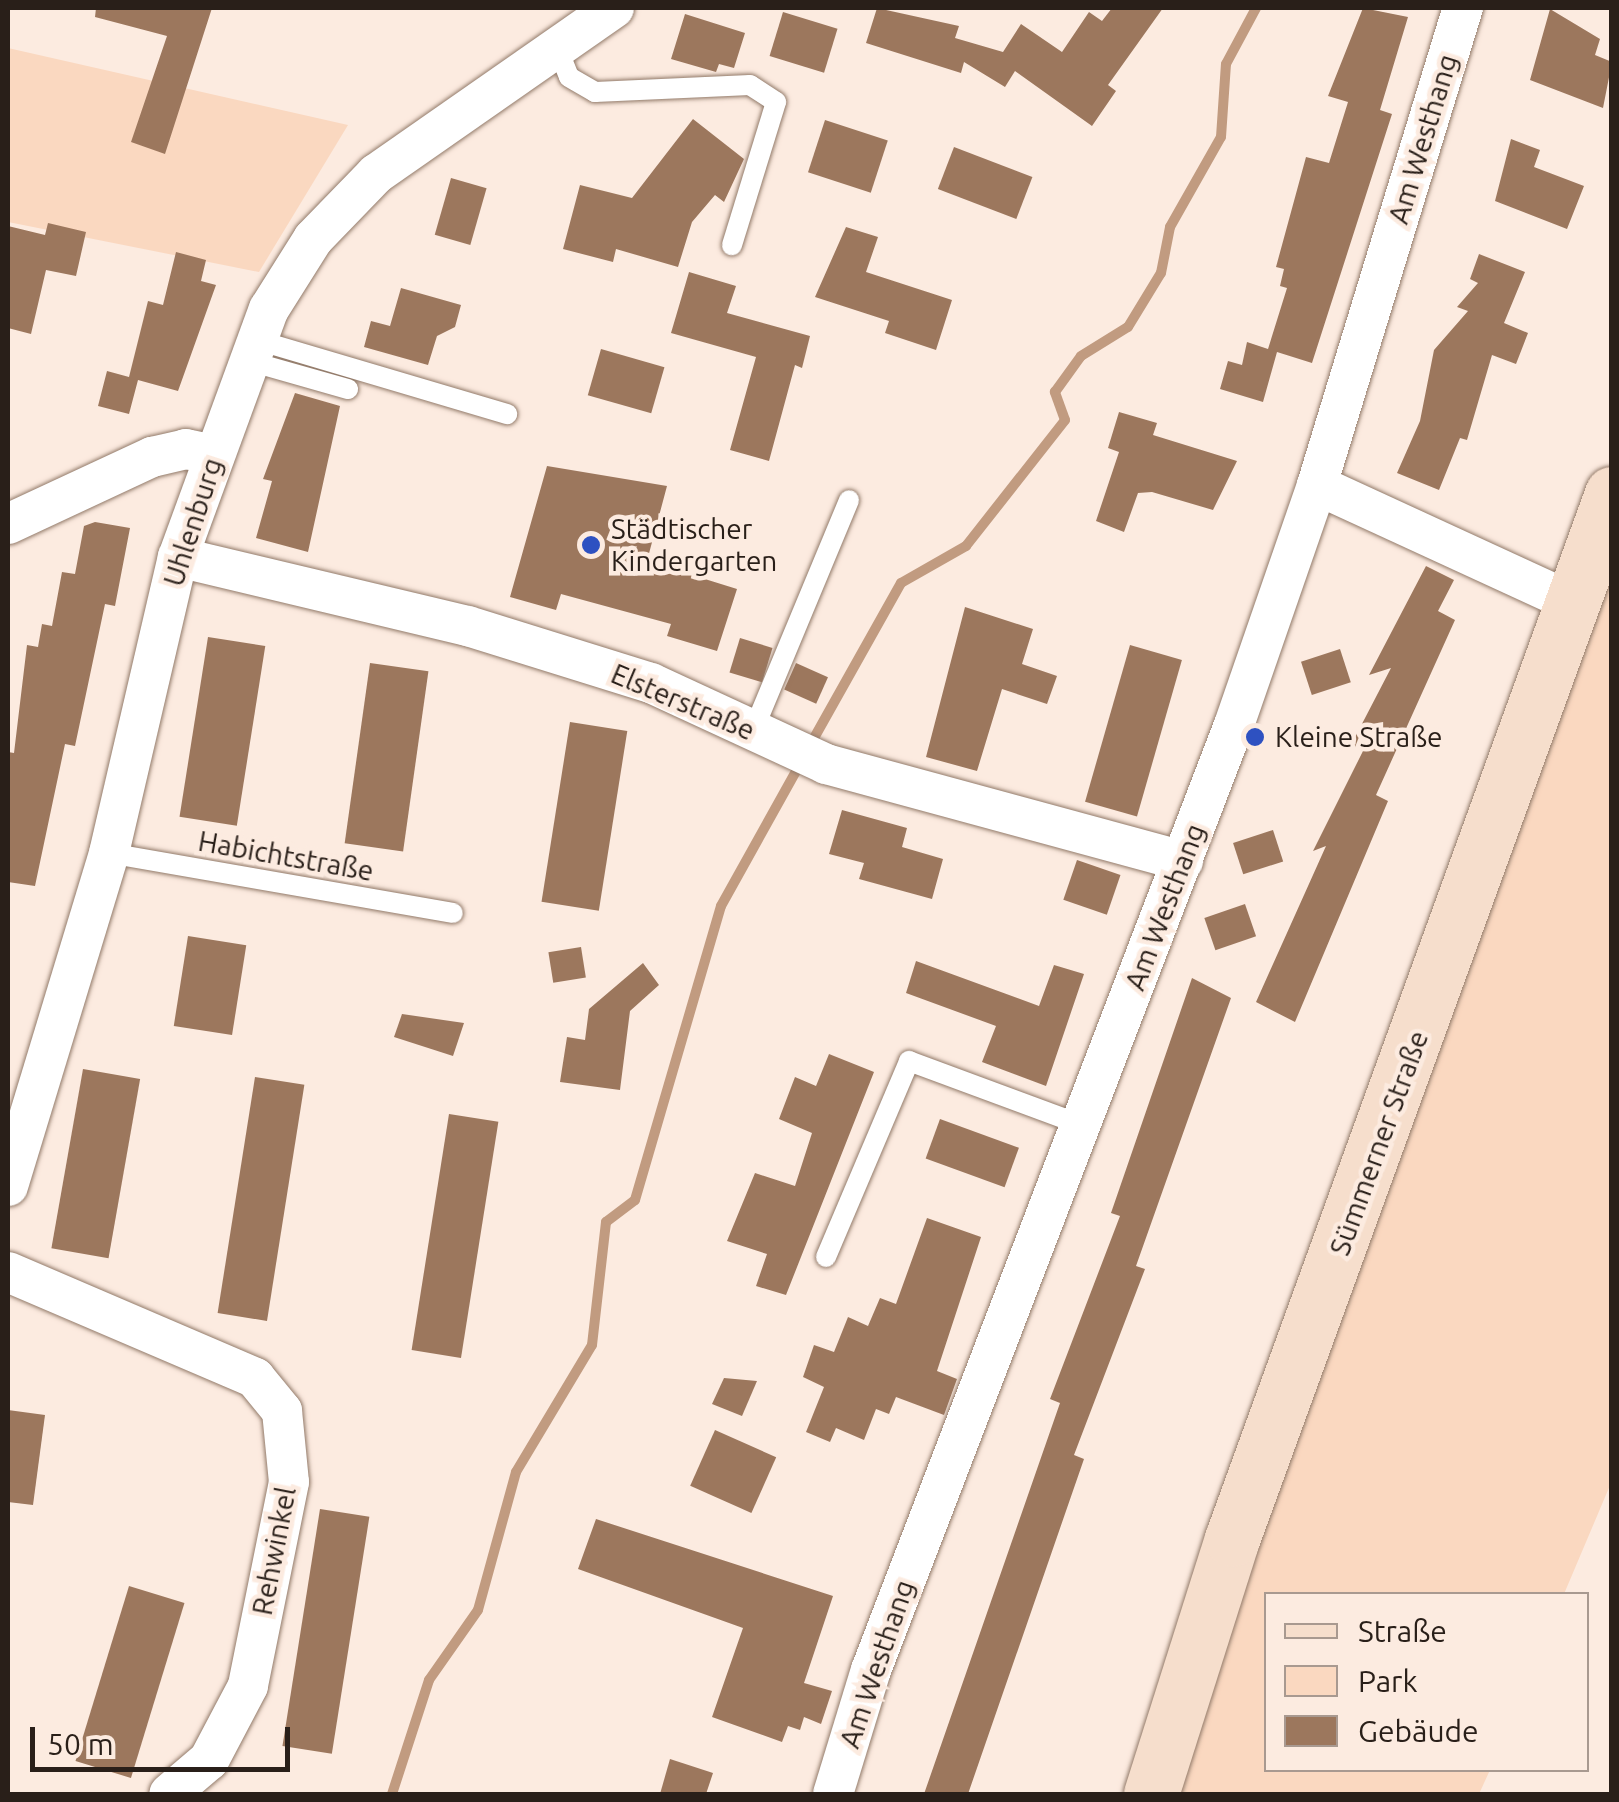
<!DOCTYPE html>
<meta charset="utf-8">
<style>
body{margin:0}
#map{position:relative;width:1619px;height:1802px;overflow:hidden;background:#fcebe0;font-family:Ubuntu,sans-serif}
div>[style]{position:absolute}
.green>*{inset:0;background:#fad8c0}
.stream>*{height:10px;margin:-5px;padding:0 5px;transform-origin:5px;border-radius:5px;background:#c19b80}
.building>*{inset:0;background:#9c775d;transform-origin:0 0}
.roads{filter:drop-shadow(0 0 2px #927a69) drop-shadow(0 0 2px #927a69)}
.lane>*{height:20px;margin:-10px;padding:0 10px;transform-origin:10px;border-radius:10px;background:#fff}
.street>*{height:40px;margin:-20px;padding:0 20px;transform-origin:20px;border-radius:20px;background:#fff}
.secondary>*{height:55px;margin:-27.5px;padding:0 27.5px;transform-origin:27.5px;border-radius:27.5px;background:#f6decc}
.dots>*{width:28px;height:28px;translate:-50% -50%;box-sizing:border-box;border:5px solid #fcebe0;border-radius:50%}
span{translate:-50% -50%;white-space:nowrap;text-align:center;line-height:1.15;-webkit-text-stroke:9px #fcebe0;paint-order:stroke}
.street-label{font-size:28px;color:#291f19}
.poi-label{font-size:28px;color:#291f19}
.left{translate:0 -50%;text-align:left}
.frame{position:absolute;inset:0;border:10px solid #291f19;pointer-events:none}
.legend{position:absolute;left:1264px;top:1592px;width:325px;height:180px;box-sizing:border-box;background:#fcebe0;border:2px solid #a89990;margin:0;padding:12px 18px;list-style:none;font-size:30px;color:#291f19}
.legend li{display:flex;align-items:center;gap:20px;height:50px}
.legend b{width:50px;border:2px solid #a89990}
.scale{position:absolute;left:30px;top:1727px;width:260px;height:45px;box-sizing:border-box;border:5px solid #291f19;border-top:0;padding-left:12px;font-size:30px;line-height:35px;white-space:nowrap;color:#291f19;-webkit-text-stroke:8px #fcebe0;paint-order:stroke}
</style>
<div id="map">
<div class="green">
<div style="clip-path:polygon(8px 48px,348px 125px,259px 272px,8px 222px)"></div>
<div style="clip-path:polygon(1611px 562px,1611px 1483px,1564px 1594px,1266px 1594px,1266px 1770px,1490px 1770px,1479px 1794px,1170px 1794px,1243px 1572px)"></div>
</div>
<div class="stream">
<div style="left:809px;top:747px;width:188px;rotate:-60.7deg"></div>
<div style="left:901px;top:583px;width:75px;rotate:-29.6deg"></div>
<div style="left:966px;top:546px;width:160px;rotate:-51.8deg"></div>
<div style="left:1065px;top:420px;width:30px;rotate:-110deg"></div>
<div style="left:1055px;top:392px;width:44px;rotate:-54.2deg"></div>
<div style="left:1081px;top:356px;width:55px;rotate:-31.7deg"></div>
<div style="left:1128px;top:327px;width:63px;rotate:-58.6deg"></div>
<div style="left:1161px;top:273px;width:47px;rotate:-78.9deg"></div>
<div style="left:1170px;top:227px;width:103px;rotate:-60.5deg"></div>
<div style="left:1221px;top:137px;width:73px;rotate:-86.1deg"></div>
<div style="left:1226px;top:64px;width:64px;rotate:-61.8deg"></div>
<div style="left:392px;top:1794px;width:120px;rotate:-72deg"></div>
<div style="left:429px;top:1680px;width:85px;rotate:-55deg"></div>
<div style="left:478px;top:1610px;width:143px;rotate:-74.6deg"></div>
<div style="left:516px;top:1472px;width:148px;rotate:-59.1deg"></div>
<div style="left:592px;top:1345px;width:124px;rotate:-83.5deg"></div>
<div style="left:606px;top:1222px;width:36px;rotate:-37deg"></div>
<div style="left:635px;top:1200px;width:306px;rotate:-73.7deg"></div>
<div style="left:721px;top:906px;width:165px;rotate:-60.9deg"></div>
</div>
<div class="building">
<div style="clip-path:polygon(96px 8px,212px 8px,165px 154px,131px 142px,167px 36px,95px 17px)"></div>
<div style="clip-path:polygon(877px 8px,959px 26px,955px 38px,1003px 52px,1021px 24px,1062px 52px,1089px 12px,1102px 21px,1112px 8px,1163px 8px,1108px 85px,1116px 91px,1092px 126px,1015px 71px,1005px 87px,964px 62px,961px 73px,866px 43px)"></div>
<div style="clip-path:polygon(1363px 8px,1408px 17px,1380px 110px,1392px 114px,1312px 363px,1277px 352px,1263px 402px,1220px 389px,1228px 361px,1242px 365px,1247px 342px,1268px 349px,1287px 288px,1280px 286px,1284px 269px,1276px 267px,1306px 157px,1329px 163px,1348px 102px,1328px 96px)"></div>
<div style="clip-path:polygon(1550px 9px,1600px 39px,1595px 55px,1612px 62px,1603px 108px,1530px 80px)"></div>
<div style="left:783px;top:12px;width:57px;height:46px;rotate:17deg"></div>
<div style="clip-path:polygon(685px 14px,745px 33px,734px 68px,719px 64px,716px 72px,671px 59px)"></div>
<div style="clip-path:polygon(693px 119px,744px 159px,724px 202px,715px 195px,692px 222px,678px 267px,616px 249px,613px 262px,563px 249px,580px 185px,632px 198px)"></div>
<div style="left:825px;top:120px;width:66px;height:55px;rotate:18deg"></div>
<div style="clip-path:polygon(1511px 139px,1540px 150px,1534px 167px,1584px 186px,1567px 229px,1495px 201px)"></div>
<div style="left:954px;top:147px;width:84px;height:45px;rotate:21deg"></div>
<div style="left:451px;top:178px;width:37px;height:59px;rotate:16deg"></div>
<div style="clip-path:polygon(48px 223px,86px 232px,76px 276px,46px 270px,31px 334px,8px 328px,8px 226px,45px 235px)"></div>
<div style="clip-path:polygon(846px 227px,878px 237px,866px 272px,952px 300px,936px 350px,885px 333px,889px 321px,815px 297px)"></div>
<div style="clip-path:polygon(176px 252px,206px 260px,201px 281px,216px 285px,178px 391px,138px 380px,129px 414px,98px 406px,107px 371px,129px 377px,148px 301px,163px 305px)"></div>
<div style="clip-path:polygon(1479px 254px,1525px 272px,1504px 323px,1528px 333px,1516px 364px,1492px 355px,1467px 440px,1460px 438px,1439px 490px,1397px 473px,1420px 421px,1434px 350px,1468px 311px,1457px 307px,1478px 283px,1470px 279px)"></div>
<div style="clip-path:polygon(689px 272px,736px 286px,727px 313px,810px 336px,802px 368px,795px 365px,769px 461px,730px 450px,756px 357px,671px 333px)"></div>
<div style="clip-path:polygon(401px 288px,461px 305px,455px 327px,437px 336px,428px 365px,364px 347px,371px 321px,390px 326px)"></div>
<div style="left:601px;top:349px;width:66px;height:48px;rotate:16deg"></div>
<div style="clip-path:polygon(295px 393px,340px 406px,308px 552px,256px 538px,272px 481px,263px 479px)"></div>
<div style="clip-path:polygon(1119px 412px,1157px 423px,1153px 435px,1237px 461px,1213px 510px,1152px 492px,1138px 493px,1124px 532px,1096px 521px,1119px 452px,1108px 448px)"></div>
<div style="clip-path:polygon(547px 466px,667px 486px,647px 561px,737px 589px,717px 651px,667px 636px,671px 624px,561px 594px,556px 610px,510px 597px)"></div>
<div style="clip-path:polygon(95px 522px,130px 528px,115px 606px,105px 604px,75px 746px,65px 744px,35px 886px,8px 882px,8px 752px,14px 753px,27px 645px,38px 647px,42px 624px,52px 626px,62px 572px,75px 574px,84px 526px)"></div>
<div style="clip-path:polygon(1426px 566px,1454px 580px,1438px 611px,1455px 620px,1376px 795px,1388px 801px,1295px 1022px,1256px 1002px,1326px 846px,1313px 851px,1363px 751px,1351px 745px,1391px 668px,1369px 675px)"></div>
<div style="clip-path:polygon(965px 607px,1033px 629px,1022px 664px,1057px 676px,1047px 704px,1002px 689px,977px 771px,926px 757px)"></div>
<div style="left:208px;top:637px;width:58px;height:182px;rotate:9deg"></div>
<div style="left:740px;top:638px;width:34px;height:36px;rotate:17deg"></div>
<div style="left:1130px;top:645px;width:54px;height:163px;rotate:16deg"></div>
<div style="left:1340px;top:649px;width:35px;height:41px;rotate:72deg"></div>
<div style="left:370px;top:663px;width:59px;height:182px;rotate:8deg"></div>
<div style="left:796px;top:663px;width:35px;height:29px;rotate:24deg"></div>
<div style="left:570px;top:722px;width:58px;height:182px;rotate:9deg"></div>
<div style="clip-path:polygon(842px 810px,907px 828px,902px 847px,943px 859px,932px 899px,859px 879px,864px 863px,829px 854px)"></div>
<div style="left:1273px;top:830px;width:33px;height:42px;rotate:72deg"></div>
<div style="left:1077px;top:860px;width:46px;height:42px;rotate:19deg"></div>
<div style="left:1245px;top:904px;width:34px;height:43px;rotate:71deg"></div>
<div style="left:188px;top:936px;width:59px;height:91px;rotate:9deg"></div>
<div style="left:581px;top:947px;width:31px;height:33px;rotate:81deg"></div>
<div style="clip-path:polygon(916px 961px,1039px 1006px,1054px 965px,1084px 974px,1046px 1086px,982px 1062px,996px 1026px,906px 993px)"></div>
<div style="clip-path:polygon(643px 963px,659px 985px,630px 1011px,620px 1090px,560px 1082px,567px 1037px,585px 1040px,589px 1009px)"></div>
<div style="clip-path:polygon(1192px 978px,1231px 998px,1136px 1266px,1145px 1269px,1074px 1455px,1084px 1459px,968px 1794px,924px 1794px,1060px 1403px,1050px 1399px,1120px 1216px,1111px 1213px)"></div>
<div style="clip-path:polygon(402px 1014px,464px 1023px,453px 1056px,394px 1037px)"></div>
<div style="clip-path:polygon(829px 1054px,874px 1072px,786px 1295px,756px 1286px,767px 1254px,727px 1241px,755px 1173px,795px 1186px,812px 1133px,779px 1119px,795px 1077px,816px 1086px)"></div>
<div style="left:83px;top:1069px;width:58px;height:182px;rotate:10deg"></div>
<div style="left:255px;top:1077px;width:50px;height:239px;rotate:9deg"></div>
<div style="left:449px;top:1114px;width:50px;height:239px;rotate:9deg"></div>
<div style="left:940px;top:1119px;width:84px;height:42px;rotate:20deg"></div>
<div style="clip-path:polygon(927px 1218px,981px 1237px,937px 1371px,957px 1379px,944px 1415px,896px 1397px,889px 1414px,876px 1409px,864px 1440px,836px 1428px,830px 1442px,806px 1432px,824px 1387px,803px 1377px,814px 1345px,834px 1352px,848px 1317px,868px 1326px,880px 1298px,896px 1304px)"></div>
<div style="clip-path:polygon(724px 1378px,757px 1381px,742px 1416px,712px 1404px)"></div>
<div style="clip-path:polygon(8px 1410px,45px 1415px,33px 1505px,8px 1502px)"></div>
<div style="left:715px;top:1430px;width:67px;height:61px;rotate:24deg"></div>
<div style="left:320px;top:1509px;width:50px;height:240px;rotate:9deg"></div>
<div style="clip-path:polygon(596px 1519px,833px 1596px,804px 1683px,832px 1691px,821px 1724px,804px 1717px,800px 1730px,788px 1726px,782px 1742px,712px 1717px,743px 1628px,578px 1569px)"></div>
<div style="left:129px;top:1586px;width:58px;height:183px;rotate:17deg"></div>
<div style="clip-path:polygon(670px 1759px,713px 1773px,706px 1794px,660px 1794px)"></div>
</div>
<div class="roads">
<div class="lane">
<div style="left:557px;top:47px;width:32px;rotate:68deg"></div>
<div style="left:569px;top:77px;width:30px;rotate:30deg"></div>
<div style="left:595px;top:92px;width:155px;rotate:-2.6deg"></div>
<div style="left:750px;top:85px;width:31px;rotate:33deg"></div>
<div style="left:776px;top:102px;width:150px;rotate:107.1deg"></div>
<div style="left:257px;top:340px;width:261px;rotate:16.5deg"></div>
<div style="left:249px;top:361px;width:103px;rotate:15.8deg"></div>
<div style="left:753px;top:731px;width:250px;rotate:-67.4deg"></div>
<div style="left:109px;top:853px;width:349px;rotate:9.9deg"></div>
<div style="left:826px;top:1257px;width:213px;rotate:-67deg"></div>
<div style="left:909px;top:1061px;width:181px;rotate:20.3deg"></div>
</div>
<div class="street">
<div style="left:1317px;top:485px;width:280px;rotate:24.7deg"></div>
<div style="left:8px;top:524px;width:159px;rotate:-25deg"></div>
<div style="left:152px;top:457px;width:35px;rotate:-13deg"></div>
<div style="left:186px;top:449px;width:29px;rotate:12deg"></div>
<div style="left:178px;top:557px;width:298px;rotate:13.4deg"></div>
<div style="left:468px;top:626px;width:192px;rotate:17.3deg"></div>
<div style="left:651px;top:683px;width:193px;rotate:24.8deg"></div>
<div style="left:826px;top:764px;width:370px;rotate:15.2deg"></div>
<div style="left:8px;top:1186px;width:348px;rotate:-73.1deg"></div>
<div style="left:109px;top:853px;width:304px;rotate:-76.9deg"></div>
<div style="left:178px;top:557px;width:264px;rotate:-69.9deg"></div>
<div style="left:269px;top:309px;width:83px;rotate:-57.8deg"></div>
<div style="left:313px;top:239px;width:91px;rotate:-45.9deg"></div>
<div style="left:376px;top:174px;width:290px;rotate:-34.9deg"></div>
<div style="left:8px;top:1272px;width:269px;rotate:23.2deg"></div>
<div style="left:255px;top:1378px;width:43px;rotate:50.7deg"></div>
<div style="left:282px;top:1411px;width:71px;rotate:84.4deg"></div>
<div style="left:289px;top:1482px;width:208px;rotate:101.4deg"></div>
<div style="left:248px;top:1686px;width:84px;rotate:117.8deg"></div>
<div style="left:209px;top:1760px;width:52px;rotate:139.6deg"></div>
<div style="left:833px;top:1794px;width:130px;rotate:-73deg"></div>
<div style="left:871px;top:1670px;width:1012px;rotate:-68.99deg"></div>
<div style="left:1234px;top:725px;width:254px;rotate:-70.9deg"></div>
<div style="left:1317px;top:485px;width:499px;rotate:-73deg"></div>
</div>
<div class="secondary">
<div style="left:1151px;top:1794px;width:268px;rotate:-72.4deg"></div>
<div style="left:1232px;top:1539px;width:1112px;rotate:-70.02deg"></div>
</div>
</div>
<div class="dots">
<div style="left:591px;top:545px;background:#2e51c1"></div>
<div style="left:1255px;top:737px;background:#2e51c1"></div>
</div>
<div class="street-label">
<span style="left:1423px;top:139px;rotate:-73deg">Am Westhang</span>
<span style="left:193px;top:522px;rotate:-72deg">Uhlenburg</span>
<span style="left:683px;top:702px;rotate:23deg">Elsterstraße</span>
<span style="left:286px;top:856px;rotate:10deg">Habichtstraße</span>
<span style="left:1165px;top:907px;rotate:-69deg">Am Westhang</span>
<span style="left:1379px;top:1143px;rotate:-70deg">Sümmerner Straße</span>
<span style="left:274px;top:1551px;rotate:-79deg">Rehwinkel</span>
<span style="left:877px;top:1664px;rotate:-71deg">Am Westhang</span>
</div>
<div class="poi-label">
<span class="left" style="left:611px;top:545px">Städtischer<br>Kindergarten</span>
<span class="left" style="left:1275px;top:737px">Kleine Straße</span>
</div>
<div class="frame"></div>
<ul class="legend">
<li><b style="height:12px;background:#f6decc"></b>Straße</li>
<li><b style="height:28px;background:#fad8c0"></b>Park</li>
<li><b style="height:28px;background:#9c775d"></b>Gebäude</li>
</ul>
<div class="scale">50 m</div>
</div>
